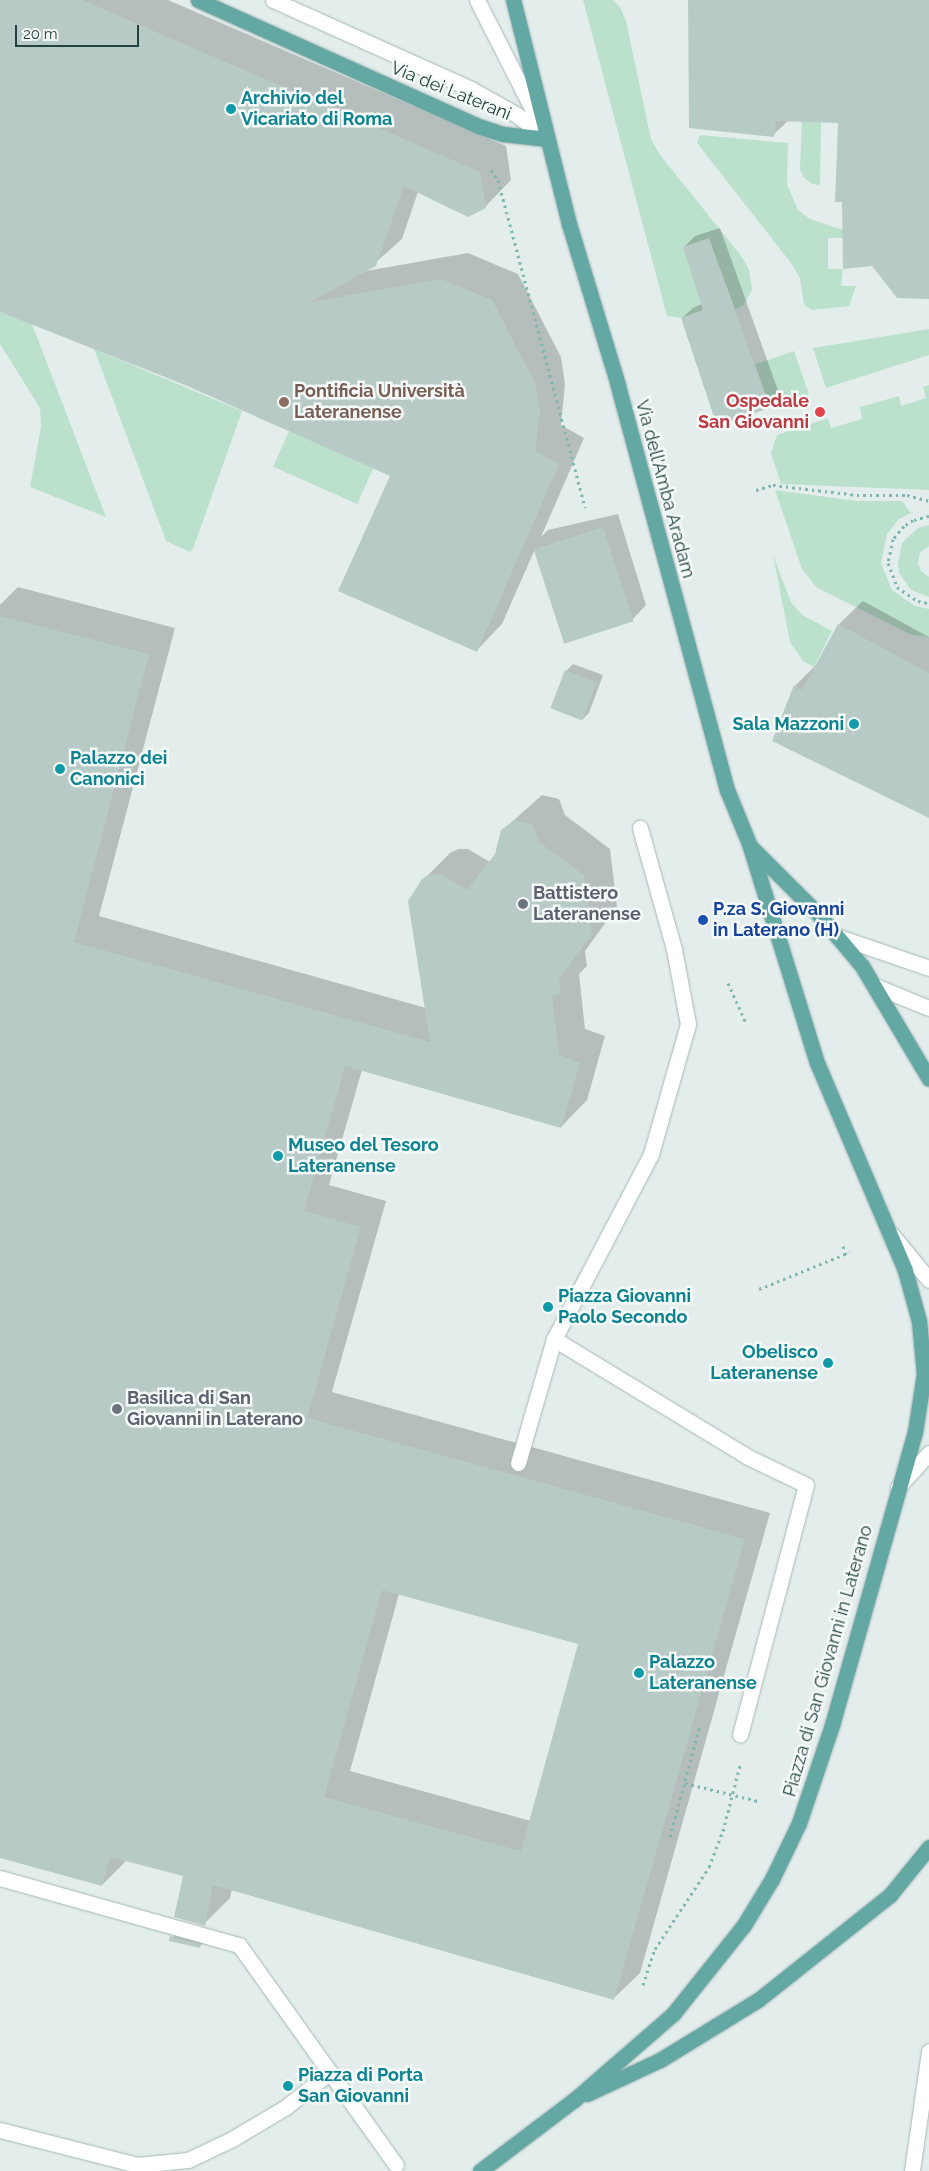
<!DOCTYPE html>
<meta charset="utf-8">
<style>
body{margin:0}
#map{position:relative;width:929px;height:2171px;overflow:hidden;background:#e3eeec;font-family:Raleway,sans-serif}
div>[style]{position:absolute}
.green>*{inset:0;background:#bbe1cd;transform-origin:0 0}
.shadow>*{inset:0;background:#0003}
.building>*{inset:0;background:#b8cac6;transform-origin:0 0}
.path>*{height:3px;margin-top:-1.5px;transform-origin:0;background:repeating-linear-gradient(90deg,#81b5af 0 2.5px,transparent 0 6.5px)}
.roads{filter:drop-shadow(0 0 1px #a5b7b5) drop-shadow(0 0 1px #a5b7b5)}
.service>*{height:15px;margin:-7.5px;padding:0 7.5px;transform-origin:7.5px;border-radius:7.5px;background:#fff}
.pedestrian>*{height:15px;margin:-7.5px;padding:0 7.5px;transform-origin:7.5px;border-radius:7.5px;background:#fff}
.secondary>*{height:15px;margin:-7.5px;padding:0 7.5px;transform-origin:7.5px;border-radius:7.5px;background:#fff}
.primary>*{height:15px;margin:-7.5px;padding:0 7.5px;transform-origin:7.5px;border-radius:7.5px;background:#64a8a4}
.dots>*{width:14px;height:14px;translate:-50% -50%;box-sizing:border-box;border:2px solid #f5faf9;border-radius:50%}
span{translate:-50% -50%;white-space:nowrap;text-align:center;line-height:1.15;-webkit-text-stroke:5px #f5faf9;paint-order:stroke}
.street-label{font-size:18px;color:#214240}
.culture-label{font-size:18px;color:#0d838f;font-weight:700}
.left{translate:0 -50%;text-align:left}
.right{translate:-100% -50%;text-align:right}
.education-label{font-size:18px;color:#785e54;font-weight:700}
.health-label{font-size:18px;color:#be3a42;font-weight:700}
.worship-label{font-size:18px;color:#5b616d;font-weight:700}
.transit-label{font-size:18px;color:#164399;font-weight:700}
.scale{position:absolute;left:15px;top:25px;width:124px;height:22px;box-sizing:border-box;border:2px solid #214240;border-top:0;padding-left:6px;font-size:15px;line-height:18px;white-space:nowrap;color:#214240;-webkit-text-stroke:4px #f5faf9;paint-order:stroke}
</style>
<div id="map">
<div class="green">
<div style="clip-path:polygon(583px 0,613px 0,620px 7px,626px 21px,651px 139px,660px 155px,742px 257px,749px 270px,752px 290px,743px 306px,728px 312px,725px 306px,733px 303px,725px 282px,697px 291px,703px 310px,681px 318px,667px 316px)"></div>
<div style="clip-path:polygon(804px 68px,822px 69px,820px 185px,812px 184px,803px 177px,800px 169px)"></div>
<div style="clip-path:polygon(700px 135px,788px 143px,787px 184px,798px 210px,810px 219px,843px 230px,843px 238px,828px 238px,828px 269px,843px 269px,841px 286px,856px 286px,849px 306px,812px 310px,804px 305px,800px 278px,791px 263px,697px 143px)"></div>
<div style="clip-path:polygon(0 312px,32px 324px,106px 517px,30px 487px,41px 427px,40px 408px,0 344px)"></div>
<div style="clip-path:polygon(929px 329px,929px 355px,826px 388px,813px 348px)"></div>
<div style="clip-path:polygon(94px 349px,242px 411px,193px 549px,190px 552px,166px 541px)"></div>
<div style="left:794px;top:351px;width:46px;height:41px;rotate:71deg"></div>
<div style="clip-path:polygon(929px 385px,929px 490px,781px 484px,771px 453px,777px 435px,828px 418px,831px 428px,862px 419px,860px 407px,899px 396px,901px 406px,926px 398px,923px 387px)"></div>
<div style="left:289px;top:431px;width:92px;height:39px;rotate:24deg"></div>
<div style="clip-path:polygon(775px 490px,857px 501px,902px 501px,911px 513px,899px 519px,887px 534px,881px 563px,892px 590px,915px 606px,929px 609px,929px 637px,912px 635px,816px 587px,802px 569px)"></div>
<div style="clip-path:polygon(929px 525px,929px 546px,920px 553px,918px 563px,921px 571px,929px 577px,929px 597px,911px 590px,899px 573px,898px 564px,902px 543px,918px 528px)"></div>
<div style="clip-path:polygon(773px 555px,791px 602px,802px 615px,832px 631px,814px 667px,803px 661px,790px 642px)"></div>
</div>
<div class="shadow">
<div style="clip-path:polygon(0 0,168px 0,506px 146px,511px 180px,485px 207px,418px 192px,402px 239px,366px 271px,468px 253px,518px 274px,561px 357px,565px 384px,561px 425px,584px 438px,541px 537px,548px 530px,618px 514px,646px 605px,632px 620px,535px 549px,502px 624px,476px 651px,392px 475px,186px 384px,0 310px)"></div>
<div style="clip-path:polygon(688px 0,929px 0,929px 297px,843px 201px,839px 121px,789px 120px,773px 135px)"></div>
<div style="clip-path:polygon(720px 228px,780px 396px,769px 407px,682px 318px,693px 308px,702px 304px,684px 247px,695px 236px)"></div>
<div style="clip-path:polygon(evenodd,18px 587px,175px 628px,99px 916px,426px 1008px,423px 880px,450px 853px,458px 849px,468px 849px,490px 862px,496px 854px,502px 831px,542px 795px,559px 799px,565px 815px,610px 849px,617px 907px,585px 951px,587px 966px,579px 974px,585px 1029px,605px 1036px,587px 1100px,561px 1127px,362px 1070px,329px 1185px,386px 1201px,332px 1392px,770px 1513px,640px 1973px,613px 1999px,232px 1889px,230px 1898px,204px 1924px,184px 1875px,127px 1860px,102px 1885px,0 1857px,0 605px,18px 587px,399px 1594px,580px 1643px,531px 1821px,350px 1771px,399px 1594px)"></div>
<div style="clip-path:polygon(863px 601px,929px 637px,929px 817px,795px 686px,818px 663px,839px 624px)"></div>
<div style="clip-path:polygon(573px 664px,603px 675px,589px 713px,582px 720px,566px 671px)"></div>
<div style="clip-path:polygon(179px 1929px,207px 1939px,200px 1946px,171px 1940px)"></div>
</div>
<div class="building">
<div style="clip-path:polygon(0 0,82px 0,480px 172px,486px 208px,468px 217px,404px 186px,376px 266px,310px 302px,441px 279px,492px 300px,535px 383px,540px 411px,535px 451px,559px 464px,477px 652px,338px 591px,390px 476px,185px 385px,0 312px)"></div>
<div style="clip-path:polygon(688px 0,929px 0,929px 299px,897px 298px,872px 266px,843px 269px,842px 202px,835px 202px,838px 123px,776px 121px,774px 137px,689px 128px)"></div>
<div style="clip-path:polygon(709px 238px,770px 408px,717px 426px,681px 318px,703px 310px,683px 247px)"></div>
<div style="left:603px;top:527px;width:99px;height:73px;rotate:72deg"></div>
<div style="clip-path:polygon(evenodd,0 616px,149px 654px,74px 942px,430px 1042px,408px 901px,422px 879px,430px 874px,442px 875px,467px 890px,495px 854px,501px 830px,515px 820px,533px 825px,539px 842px,584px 875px,592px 934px,559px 979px,561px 993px,552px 995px,559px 1055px,580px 1063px,561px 1128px,345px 1066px,304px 1211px,361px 1227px,307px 1418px,745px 1539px,614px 2000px,213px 1885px,205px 1926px,174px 1917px,183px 1876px,110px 1857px,102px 1886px,0 1858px,0 616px,382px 1590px,578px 1644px,521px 1851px,324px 1797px,382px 1590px)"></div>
<div style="clip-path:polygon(838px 624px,929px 673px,929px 818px,772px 741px,794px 685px,802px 690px)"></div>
<div style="left:565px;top:670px;width:34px;height:41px;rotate:21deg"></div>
<div style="clip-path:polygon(170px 1936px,201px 1944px,200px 1948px,169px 1941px)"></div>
</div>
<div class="path">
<div style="left:491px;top:170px;width:12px;rotate:55deg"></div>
<div style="left:498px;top:180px;width:339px;rotate:75.1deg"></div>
<div style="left:756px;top:490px;width:18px;rotate:-16deg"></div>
<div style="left:773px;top:485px;width:85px;rotate:6.8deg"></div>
<div style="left:857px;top:495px;width:50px"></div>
<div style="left:907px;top:495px;width:23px;rotate:15deg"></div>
<div style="left:929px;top:516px;width:16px;rotate:166deg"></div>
<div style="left:913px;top:520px;width:11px;rotate:146deg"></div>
<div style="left:904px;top:526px;width:17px;rotate:130deg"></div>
<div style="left:893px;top:539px;width:25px;rotate:102deg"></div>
<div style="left:888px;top:563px;width:26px;rotate:69deg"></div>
<div style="left:897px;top:587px;width:25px;rotate:34deg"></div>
<div style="left:918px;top:601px;width:11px;rotate:10deg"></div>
<div style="left:728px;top:983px;width:44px;rotate:65.8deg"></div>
<div style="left:843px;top:1246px;width:13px;rotate:72deg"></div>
<div style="left:759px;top:1289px;width:98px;rotate:-22.1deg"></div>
<div style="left:685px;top:1783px;width:75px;rotate:13.9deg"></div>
<div style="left:670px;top:1837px;width:116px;rotate:-75deg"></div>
<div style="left:643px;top:1985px;width:38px;rotate:-72deg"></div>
<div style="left:655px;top:1949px;width:98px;rotate:-56.6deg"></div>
<div style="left:709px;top:1867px;width:39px;rotate:-69deg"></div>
<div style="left:723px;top:1831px;width:71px;rotate:-75.4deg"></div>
</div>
<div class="roads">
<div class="service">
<div style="left:273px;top:0;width:217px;rotate:24.2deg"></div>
<div style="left:471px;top:89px;width:53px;rotate:29.5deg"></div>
<div style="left:517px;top:115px;width:39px;rotate:38deg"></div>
<div style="left:477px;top:0;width:141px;rotate:63.1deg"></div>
<div style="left:839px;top:937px;width:95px;rotate:19deg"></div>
<div style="left:875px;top:986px;width:58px;rotate:22.2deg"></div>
</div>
<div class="pedestrian">
<div style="left:554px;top:1339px;width:227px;rotate:31.3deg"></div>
<div style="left:748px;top:1457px;width:64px;rotate:25.8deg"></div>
<div style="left:806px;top:1485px;width:258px;rotate:104.8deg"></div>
<div style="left:518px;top:1463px;width:129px;rotate:-73.8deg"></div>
<div style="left:554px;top:1339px;width:209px;rotate:-62.3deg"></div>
<div style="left:651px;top:1154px;width:135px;rotate:-74.1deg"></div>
<div style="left:688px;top:1024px;width:76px;rotate:-100.6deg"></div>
<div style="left:674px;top:949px;width:126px;rotate:-105.7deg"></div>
<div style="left:0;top:1878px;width:248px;rotate:15.7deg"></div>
<div style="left:239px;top:1945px;width:270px;rotate:54.5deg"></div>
<div style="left:0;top:2130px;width:141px;rotate:14.3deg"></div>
<div style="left:137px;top:2165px;width:51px;rotate:-5.6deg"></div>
<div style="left:188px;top:2160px;width:49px;rotate:-25.5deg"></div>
<div style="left:232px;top:2139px;width:63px;rotate:-30.7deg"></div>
<div style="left:286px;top:2107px;width:56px;rotate:-38.5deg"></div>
</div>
<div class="secondary">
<div style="left:892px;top:1235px;width:58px;rotate:50.6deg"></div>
<div style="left:898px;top:1487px;width:46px;rotate:-47.6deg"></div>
<div style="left:912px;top:2171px;width:121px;rotate:-81.9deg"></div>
</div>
<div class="primary">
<div style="left:198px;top:0;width:310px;rotate:24.2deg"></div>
<div style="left:481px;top:127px;width:23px;rotate:18deg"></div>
<div style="left:503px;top:134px;width:45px;rotate:6.3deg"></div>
<div style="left:751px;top:847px;width:96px;rotate:45deg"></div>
<div style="left:819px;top:915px;width:67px;rotate:49.9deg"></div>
<div style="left:862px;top:966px;width:131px;rotate:59.3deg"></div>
<div style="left:587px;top:2094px;width:81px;rotate:-25deg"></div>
<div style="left:660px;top:2060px;width:115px;rotate:-31.5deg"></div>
<div style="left:758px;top:2000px;width:169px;rotate:-38.5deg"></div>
<div style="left:890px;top:1895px;width:62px;rotate:-50.9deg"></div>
<div style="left:480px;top:2171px;width:118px;rotate:-37.1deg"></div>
<div style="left:574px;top:2100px;width:131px;rotate:-41deg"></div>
<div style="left:673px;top:2014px;width:114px;rotate:-51.4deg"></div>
<div style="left:744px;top:1925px;width:54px;rotate:-58.7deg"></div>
<div style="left:772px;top:1879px;width:62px;rotate:-64.3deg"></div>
<div style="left:799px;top:1823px;width:103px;rotate:-71.4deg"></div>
<div style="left:832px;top:1725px;width:305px;rotate:-74.2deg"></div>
<div style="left:915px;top:1432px;width:59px;rotate:-81.2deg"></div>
<div style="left:924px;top:1374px;width:53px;rotate:-95.4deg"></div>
<div style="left:919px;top:1321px;width:53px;rotate:-105.4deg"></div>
<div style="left:905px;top:1270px;width:225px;rotate:-113deg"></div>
<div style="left:817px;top:1063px;width:227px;rotate:-107.2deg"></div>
<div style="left:750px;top:846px;width:61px;rotate:-112.3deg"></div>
<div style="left:727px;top:790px;width:419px;rotate:-105.1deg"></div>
<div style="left:618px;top:385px;width:168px;rotate:-106.9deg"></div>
<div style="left:569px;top:224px;width:231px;rotate:-104deg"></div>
</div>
</div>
<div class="dots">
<div style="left:231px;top:109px;background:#0f9aa8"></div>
<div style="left:284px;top:402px;background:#8d6e63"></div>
<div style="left:820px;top:412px;background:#e0444e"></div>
<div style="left:854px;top:724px;background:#0f9aa8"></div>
<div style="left:60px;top:769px;background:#0f9aa8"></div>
<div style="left:523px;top:904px;background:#6b7280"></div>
<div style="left:703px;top:920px;background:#1a4fb4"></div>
<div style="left:278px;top:1156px;background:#0f9aa8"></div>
<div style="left:548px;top:1307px;background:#0f9aa8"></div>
<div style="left:828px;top:1363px;background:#0f9aa8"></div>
<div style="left:117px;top:1409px;background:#6b7280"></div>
<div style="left:639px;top:1673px;background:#0f9aa8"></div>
<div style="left:288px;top:2086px;background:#0f9aa8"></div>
</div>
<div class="street-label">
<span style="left:451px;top:91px;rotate:22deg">Via dei Laterani</span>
<span style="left:665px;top:489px;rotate:75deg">Via dell'Amba Aradam</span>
<span style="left:828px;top:1661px;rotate:-74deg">Piazza di San Giovanni in Laterano</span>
</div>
<div class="culture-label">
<span class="left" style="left:241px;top:109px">Archivio del<br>Vicariato di Roma</span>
<span class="right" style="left:844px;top:724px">Sala Mazzoni</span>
<span class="left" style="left:70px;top:769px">Palazzo dei<br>Canonici</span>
<span class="left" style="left:288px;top:1156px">Museo del Tesoro<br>Lateranense</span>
<span class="left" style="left:558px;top:1307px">Piazza Giovanni<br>Paolo Secondo</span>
<span class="right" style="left:818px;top:1363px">Obelisco<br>Lateranense</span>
<span class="left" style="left:649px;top:1673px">Palazzo<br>Lateranense</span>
<span class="left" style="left:298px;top:2086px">Piazza di Porta<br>San Giovanni</span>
</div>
<div class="education-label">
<span class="left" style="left:294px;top:402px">Pontificia Università<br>Lateranense</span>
</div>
<div class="health-label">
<span class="right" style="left:809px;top:412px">Ospedale<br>San Giovanni</span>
</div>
<div class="worship-label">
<span class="left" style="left:533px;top:904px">Battistero<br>Lateranense</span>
<span class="left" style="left:127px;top:1409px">Basilica di San<br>Giovanni in Laterano</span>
</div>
<div class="transit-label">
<span class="left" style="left:713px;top:920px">P.za S. Giovanni<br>in Laterano (H)</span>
</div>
<div class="scale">20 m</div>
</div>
